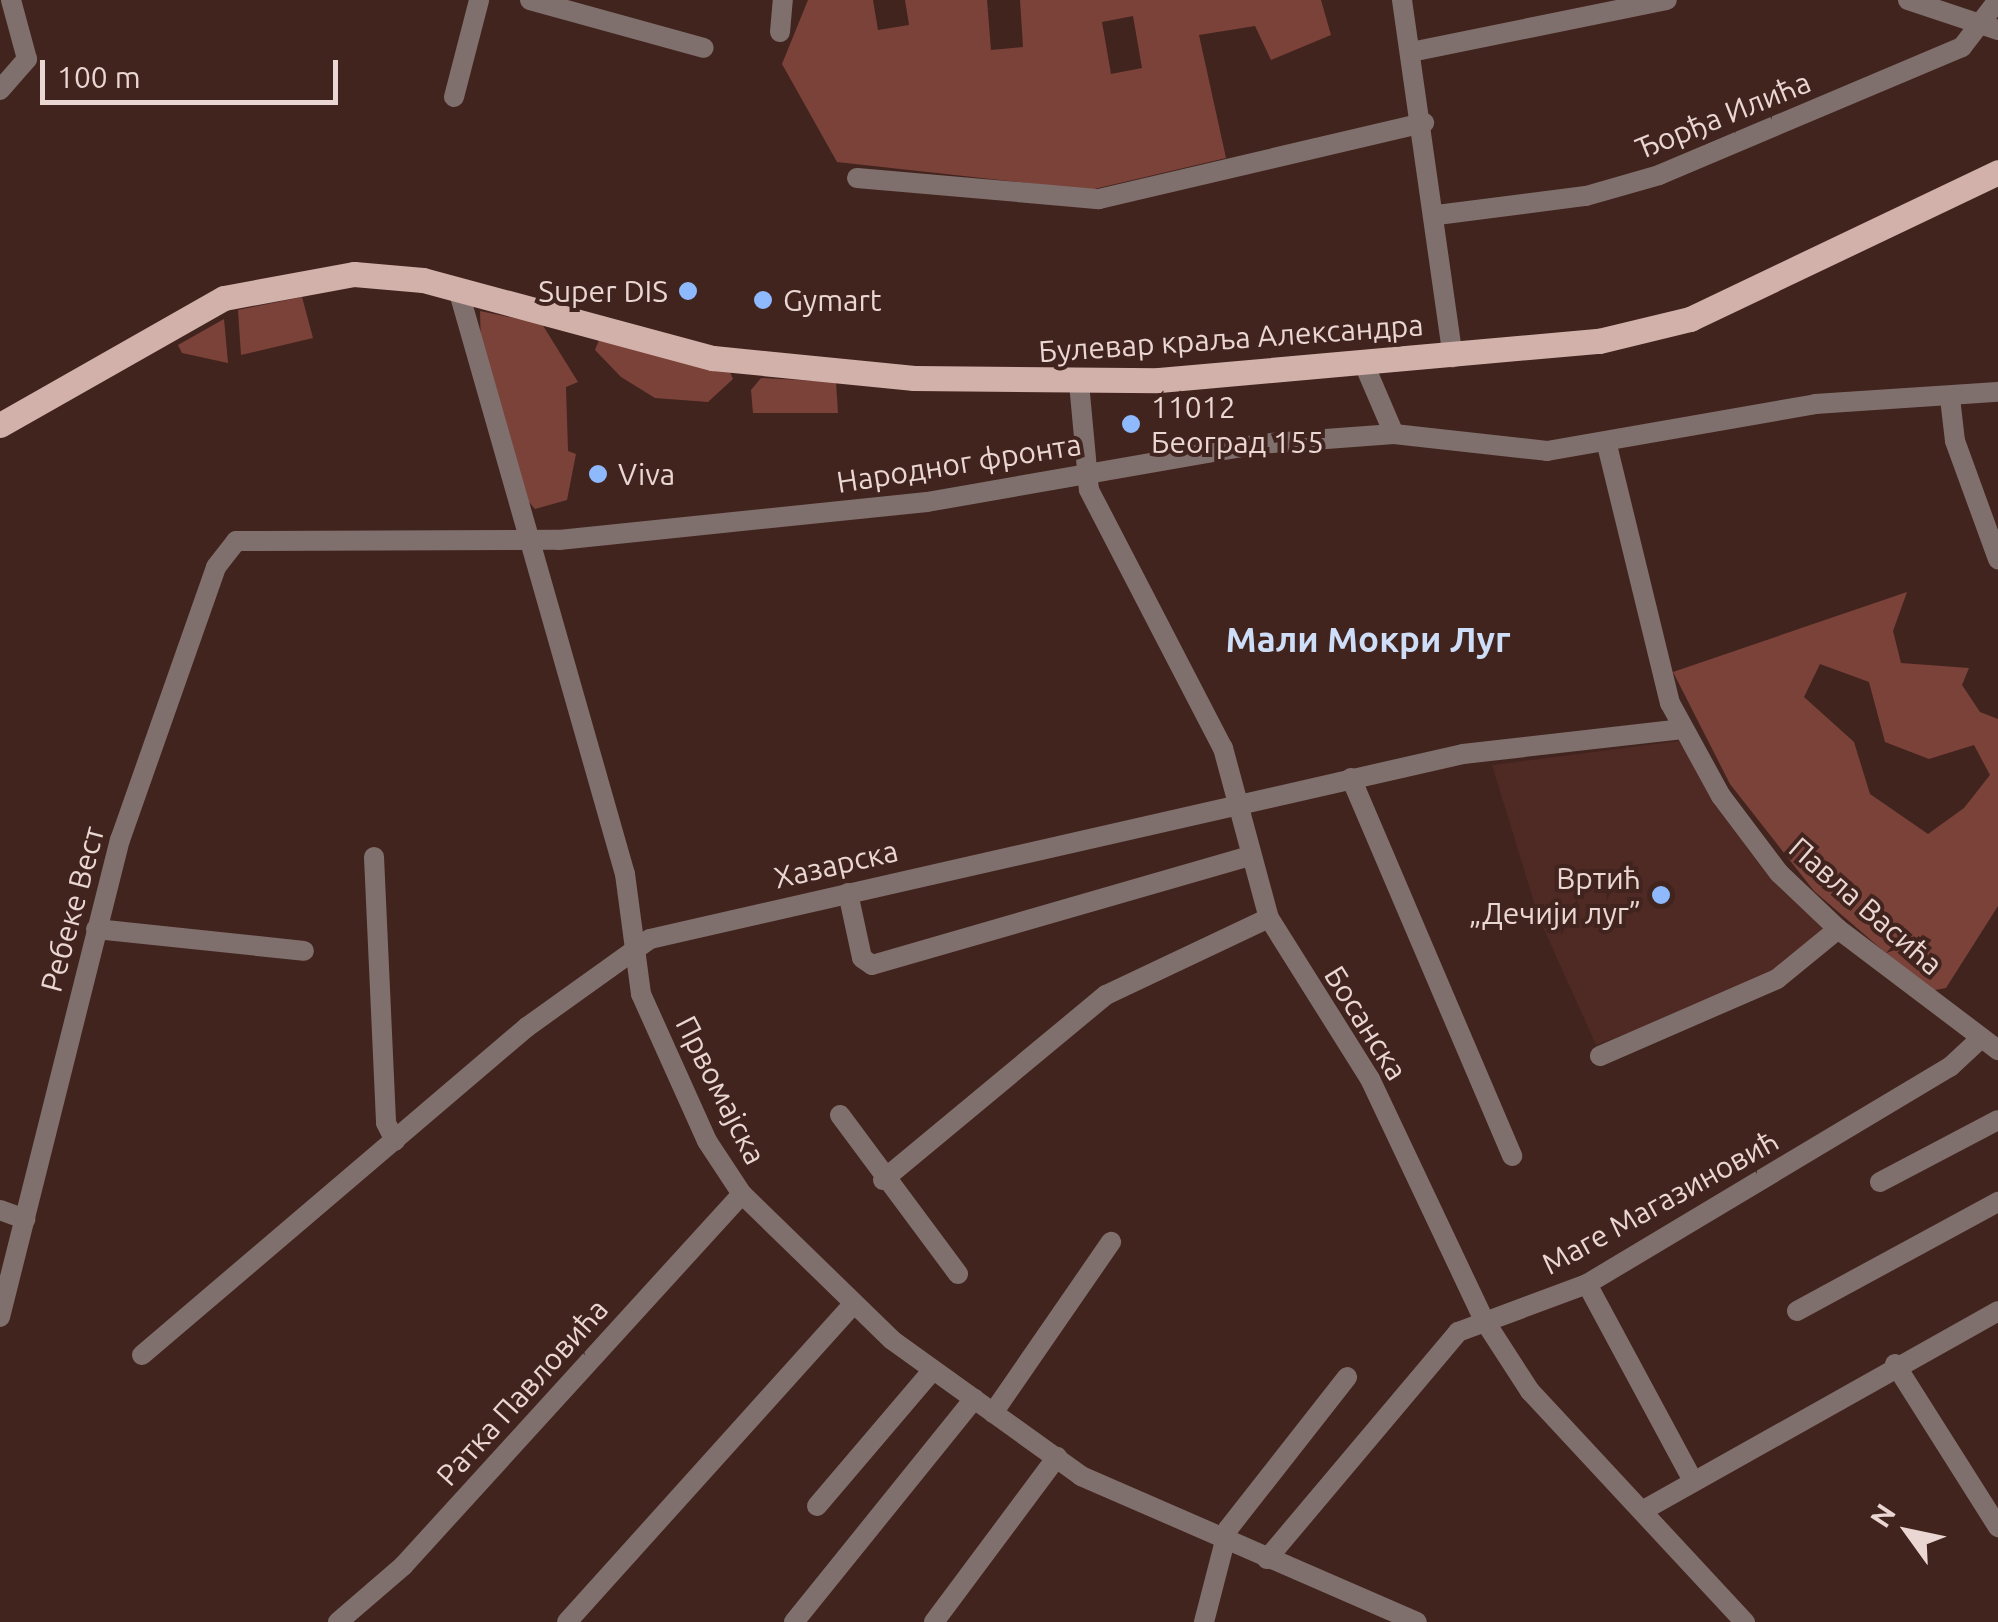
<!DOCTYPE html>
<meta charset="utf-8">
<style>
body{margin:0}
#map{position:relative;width:1998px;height:1622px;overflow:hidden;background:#42241f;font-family:Ubuntu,sans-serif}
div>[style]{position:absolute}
.built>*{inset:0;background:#4f2923}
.green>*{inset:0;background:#7b4239}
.minor>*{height:20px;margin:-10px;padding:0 10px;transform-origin:10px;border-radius:10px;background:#80706d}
.major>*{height:25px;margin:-12.5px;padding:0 12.5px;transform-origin:12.5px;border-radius:12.5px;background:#d3b1ab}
.dots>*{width:28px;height:28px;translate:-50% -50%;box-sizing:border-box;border:5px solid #42241f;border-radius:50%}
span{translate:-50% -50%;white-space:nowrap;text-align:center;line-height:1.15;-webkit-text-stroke:8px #42241f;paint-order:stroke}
.street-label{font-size:30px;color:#ead6d2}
.poi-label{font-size:30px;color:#ead6d2}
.right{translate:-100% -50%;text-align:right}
.left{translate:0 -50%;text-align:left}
.quarter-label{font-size:35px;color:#cedef8;font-weight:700}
.north{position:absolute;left:1858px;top:1482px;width:100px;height:100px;-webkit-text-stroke:8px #42241f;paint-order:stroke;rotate:303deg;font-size:28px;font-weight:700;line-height:40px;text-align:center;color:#ead6d2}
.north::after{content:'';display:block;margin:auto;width:35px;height:45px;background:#ead6d2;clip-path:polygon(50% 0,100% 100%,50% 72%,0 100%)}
.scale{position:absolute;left:40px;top:60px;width:298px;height:45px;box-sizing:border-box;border:5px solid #ead6d2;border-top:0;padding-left:12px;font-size:30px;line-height:35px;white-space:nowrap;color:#ead6d2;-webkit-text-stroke:8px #42241f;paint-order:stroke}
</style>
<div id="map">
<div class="built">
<div style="clip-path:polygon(1679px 741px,1750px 852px,1827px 931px,1745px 989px,1596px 1045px,1539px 918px,1492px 765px)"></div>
</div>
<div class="green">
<div style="clip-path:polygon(evenodd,808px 0,873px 0,878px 30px,909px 25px,905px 0,987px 0,991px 50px,1023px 47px,1020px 0,1321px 0,1331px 35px,1271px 60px,1255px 26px,1199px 35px,1226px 158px,1090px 190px,837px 162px,782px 64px,808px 0,1133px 16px,1142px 68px,1111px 74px,1102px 22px,1133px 16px)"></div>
<div style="clip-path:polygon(302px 297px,313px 338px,241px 355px,238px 310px)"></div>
<div style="clip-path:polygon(480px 311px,542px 324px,578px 382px,566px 387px,568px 451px,576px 454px,567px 500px,535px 509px,528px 501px,481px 347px)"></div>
<div style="clip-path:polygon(224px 319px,228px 363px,182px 353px,178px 345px)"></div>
<div style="clip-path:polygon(599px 340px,730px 372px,733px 379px,708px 402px,655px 398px,621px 377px,595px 350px)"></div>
<div style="clip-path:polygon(761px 378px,836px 382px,838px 413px,753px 413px,751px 390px)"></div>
<div style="clip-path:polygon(evenodd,1907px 592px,1893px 631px,1901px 663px,1969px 668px,1962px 685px,1980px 712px,1998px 719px,1998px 906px,1946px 988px,1930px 991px,1814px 891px,1730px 784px,1673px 672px,1907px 592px,1820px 664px,1869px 682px,1885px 742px,1929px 759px,1974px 745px,1990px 775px,1964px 808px,1928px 834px,1870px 794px,1854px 742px,1804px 697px,1820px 664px)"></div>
</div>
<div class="minor">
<div style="left:530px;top:0;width:180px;rotate:15.4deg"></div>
<div style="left:1402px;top:0;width:361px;rotate:81.9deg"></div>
<div style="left:1908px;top:0;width:95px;rotate:18.4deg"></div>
<div style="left:780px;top:32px;width:32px;rotate:-85deg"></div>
<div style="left:1411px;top:52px;width:261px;rotate:-11.5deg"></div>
<div style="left:0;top:90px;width:41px;rotate:-48.9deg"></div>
<div style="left:27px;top:59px;width:61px;rotate:-105.2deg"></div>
<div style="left:454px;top:97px;width:100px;rotate:-75.5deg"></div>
<div style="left:857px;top:178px;width:243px;rotate:5deg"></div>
<div style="left:1099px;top:199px;width:334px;rotate:-13.2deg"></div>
<div style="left:1437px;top:215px;width:150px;rotate:-7.3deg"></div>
<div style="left:1586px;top:196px;width:76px;rotate:-16deg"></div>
<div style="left:1659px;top:175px;width:329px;rotate:-22.9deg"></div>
<div style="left:1962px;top:47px;width:59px;rotate:-52.5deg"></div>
<div style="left:458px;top:289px;width:608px;rotate:74.07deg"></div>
<div style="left:625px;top:874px;width:121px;rotate:82.4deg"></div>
<div style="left:641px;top:994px;width:161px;rotate:65.8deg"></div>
<div style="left:707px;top:1141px;width:64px;rotate:56.6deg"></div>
<div style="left:742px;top:1194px;width:209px;rotate:44.2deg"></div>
<div style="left:892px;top:1340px;width:233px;rotate:35.7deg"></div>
<div style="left:1081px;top:1476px;width:366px;rotate:23.5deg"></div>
<div style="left:1364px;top:364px;width:76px;rotate:66.8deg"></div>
<div style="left:1079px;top:383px;width:107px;rotate:84.7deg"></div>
<div style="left:1089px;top:490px;width:291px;rotate:62.6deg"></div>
<div style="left:1223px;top:748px;width:176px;rotate:74.9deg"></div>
<div style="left:1269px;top:918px;width:190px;rotate:57.9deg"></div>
<div style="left:1370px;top:1079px;width:267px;rotate:64.7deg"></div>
<div style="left:1484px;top:1320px;width:85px;rotate:57.1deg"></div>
<div style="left:1530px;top:1391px;width:316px;rotate:47.1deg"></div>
<div style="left:1950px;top:398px;width:43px;rotate:83.4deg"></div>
<div style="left:1955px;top:441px;width:126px;rotate:70deg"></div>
<div style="left:1607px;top:445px;width:266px;rotate:76.3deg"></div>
<div style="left:1670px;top:703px;width:106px;rotate:61.3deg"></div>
<div style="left:1721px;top:796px;width:96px;rotate:53deg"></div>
<div style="left:1779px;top:873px;width:81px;rotate:43.5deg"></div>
<div style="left:1838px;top:929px;width:201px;rotate:37.1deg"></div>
<div style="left:1351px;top:778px;width:411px;rotate:66.9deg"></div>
<div style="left:374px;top:857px;width:266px;rotate:87.4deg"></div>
<div style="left:386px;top:1123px;width:20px;rotate:63deg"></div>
<div style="left:848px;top:893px;width:66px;rotate:77.8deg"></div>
<div style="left:862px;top:958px;width:12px;rotate:35deg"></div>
<div style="left:872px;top:965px;width:390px;rotate:-16.1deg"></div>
<div style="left:96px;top:929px;width:209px;rotate:6deg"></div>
<div style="left:1600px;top:1056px;width:193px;rotate:-23.5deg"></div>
<div style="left:1777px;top:979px;width:79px;rotate:-39.3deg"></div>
<div style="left:840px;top:1115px;width:198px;rotate:53.4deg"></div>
<div style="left:883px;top:1180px;width:290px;rotate:-39.7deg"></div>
<div style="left:1106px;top:995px;width:180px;rotate:-25.3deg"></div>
<div style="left:1880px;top:1182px;width:133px;rotate:-27.7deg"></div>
<div style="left:0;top:1210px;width:27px;rotate:20deg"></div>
<div style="left:1587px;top:1284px;width:219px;rotate:61.7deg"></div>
<div style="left:1797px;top:1311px;width:229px;rotate:-28.5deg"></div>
<div style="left:0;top:1317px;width:492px;rotate:-75.9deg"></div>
<div style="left:120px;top:840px;width:289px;rotate:-70.6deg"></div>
<div style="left:216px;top:567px;width:33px;rotate:-52deg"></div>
<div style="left:236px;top:541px;width:323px;rotate:-0.2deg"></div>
<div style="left:559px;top:540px;width:370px;rotate:-5.9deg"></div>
<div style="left:927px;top:502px;width:336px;rotate:-9.9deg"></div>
<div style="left:1258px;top:444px;width:136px;rotate:-4.2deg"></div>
<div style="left:1394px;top:434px;width:154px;rotate:6.3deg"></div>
<div style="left:1547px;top:451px;width:272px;rotate:-9.9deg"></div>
<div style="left:1815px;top:404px;width:183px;rotate:-3.8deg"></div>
<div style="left:142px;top:1355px;width:506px;rotate:-40.43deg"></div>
<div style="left:527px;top:1027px;width:151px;rotate:-35.6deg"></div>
<div style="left:650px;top:939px;width:834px;rotate:-12.82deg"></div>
<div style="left:1463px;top:754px;width:219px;rotate:-6.5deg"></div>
<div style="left:1895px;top:1364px;width:193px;rotate:57.7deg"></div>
<div style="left:993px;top:1413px;width:208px;rotate:-55.4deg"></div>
<div style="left:817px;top:1506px;width:177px;rotate:-49.6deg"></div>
<div style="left:1642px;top:1511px;width:408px;rotate:-29.3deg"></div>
<div style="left:1267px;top:1559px;width:297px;rotate:-49.9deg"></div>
<div style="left:1458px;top:1332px;width:138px;rotate:-20.4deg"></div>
<div style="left:1587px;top:1284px;width:423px;rotate:-30.9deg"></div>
<div style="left:1950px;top:1067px;width:40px;rotate:-43deg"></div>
<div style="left:338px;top:1622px;width:86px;rotate:-40.7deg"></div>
<div style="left:403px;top:1566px;width:503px;rotate:-47.66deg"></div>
<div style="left:567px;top:1622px;width:428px;rotate:-48deg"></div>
<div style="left:794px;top:1622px;width:287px;rotate:-51.1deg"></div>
<div style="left:934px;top:1622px;width:206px;rotate:-53.3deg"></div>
<div style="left:1204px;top:1622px;width:96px;rotate:-75.5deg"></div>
<div style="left:1228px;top:1529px;width:193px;rotate:-51.9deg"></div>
</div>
<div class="major">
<div style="left:0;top:425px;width:257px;rotate:-29.6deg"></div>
<div style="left:224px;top:298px;width:132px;rotate:-10.5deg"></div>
<div style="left:354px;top:274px;width:69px;rotate:5deg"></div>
<div style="left:423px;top:280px;width:300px;rotate:15.1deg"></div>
<div style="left:713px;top:358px;width:202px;rotate:5.7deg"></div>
<div style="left:914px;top:378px;width:245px;rotate:0.5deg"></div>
<div style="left:1159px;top:380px;width:442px;rotate:-5.1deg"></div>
<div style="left:1599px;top:341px;width:94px;rotate:-13.6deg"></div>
<div style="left:1690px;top:319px;width:341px;rotate:-25.5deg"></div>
</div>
<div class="dots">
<div style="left:688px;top:291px;background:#8eb9fd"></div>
<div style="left:763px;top:300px;background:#8eb9fd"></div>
<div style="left:1131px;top:424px;background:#8eb9fd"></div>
<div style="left:598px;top:474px;background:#8eb9fd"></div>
<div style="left:1661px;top:895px;background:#8eb9fd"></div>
</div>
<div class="street-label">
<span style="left:1723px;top:115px;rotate:-22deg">Ђорђа Илића</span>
<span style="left:1231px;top:338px;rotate:-4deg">Булевар краља Александра</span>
<span style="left:959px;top:463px;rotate:-9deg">Народног фронта</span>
<span style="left:836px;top:864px;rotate:-13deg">Хазарска</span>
<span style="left:1866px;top:906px;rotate:41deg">Павла Васића</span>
<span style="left:72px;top:909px;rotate:-75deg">Ребеке Вест</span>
<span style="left:1366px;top:1023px;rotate:58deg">Босанска</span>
<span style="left:721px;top:1090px;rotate:63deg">Првомајска</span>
<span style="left:1660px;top:1202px;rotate:-29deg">Маге Магазиновић</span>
<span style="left:522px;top:1392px;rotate:-48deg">Ратка Павловића</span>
</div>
<div class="poi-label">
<span class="right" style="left:668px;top:291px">Super DIS</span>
<span class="left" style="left:783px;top:300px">Gymart</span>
<span class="left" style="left:1151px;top:424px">11012<br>Београд 155</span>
<span class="left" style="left:618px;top:474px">Viva</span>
<span class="right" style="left:1641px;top:895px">Вртић<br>„Дечији луг”</span>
</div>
<div class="quarter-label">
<span style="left:1368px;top:639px">Мали Мокри Луг</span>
</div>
<div class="north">N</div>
<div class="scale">100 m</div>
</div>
